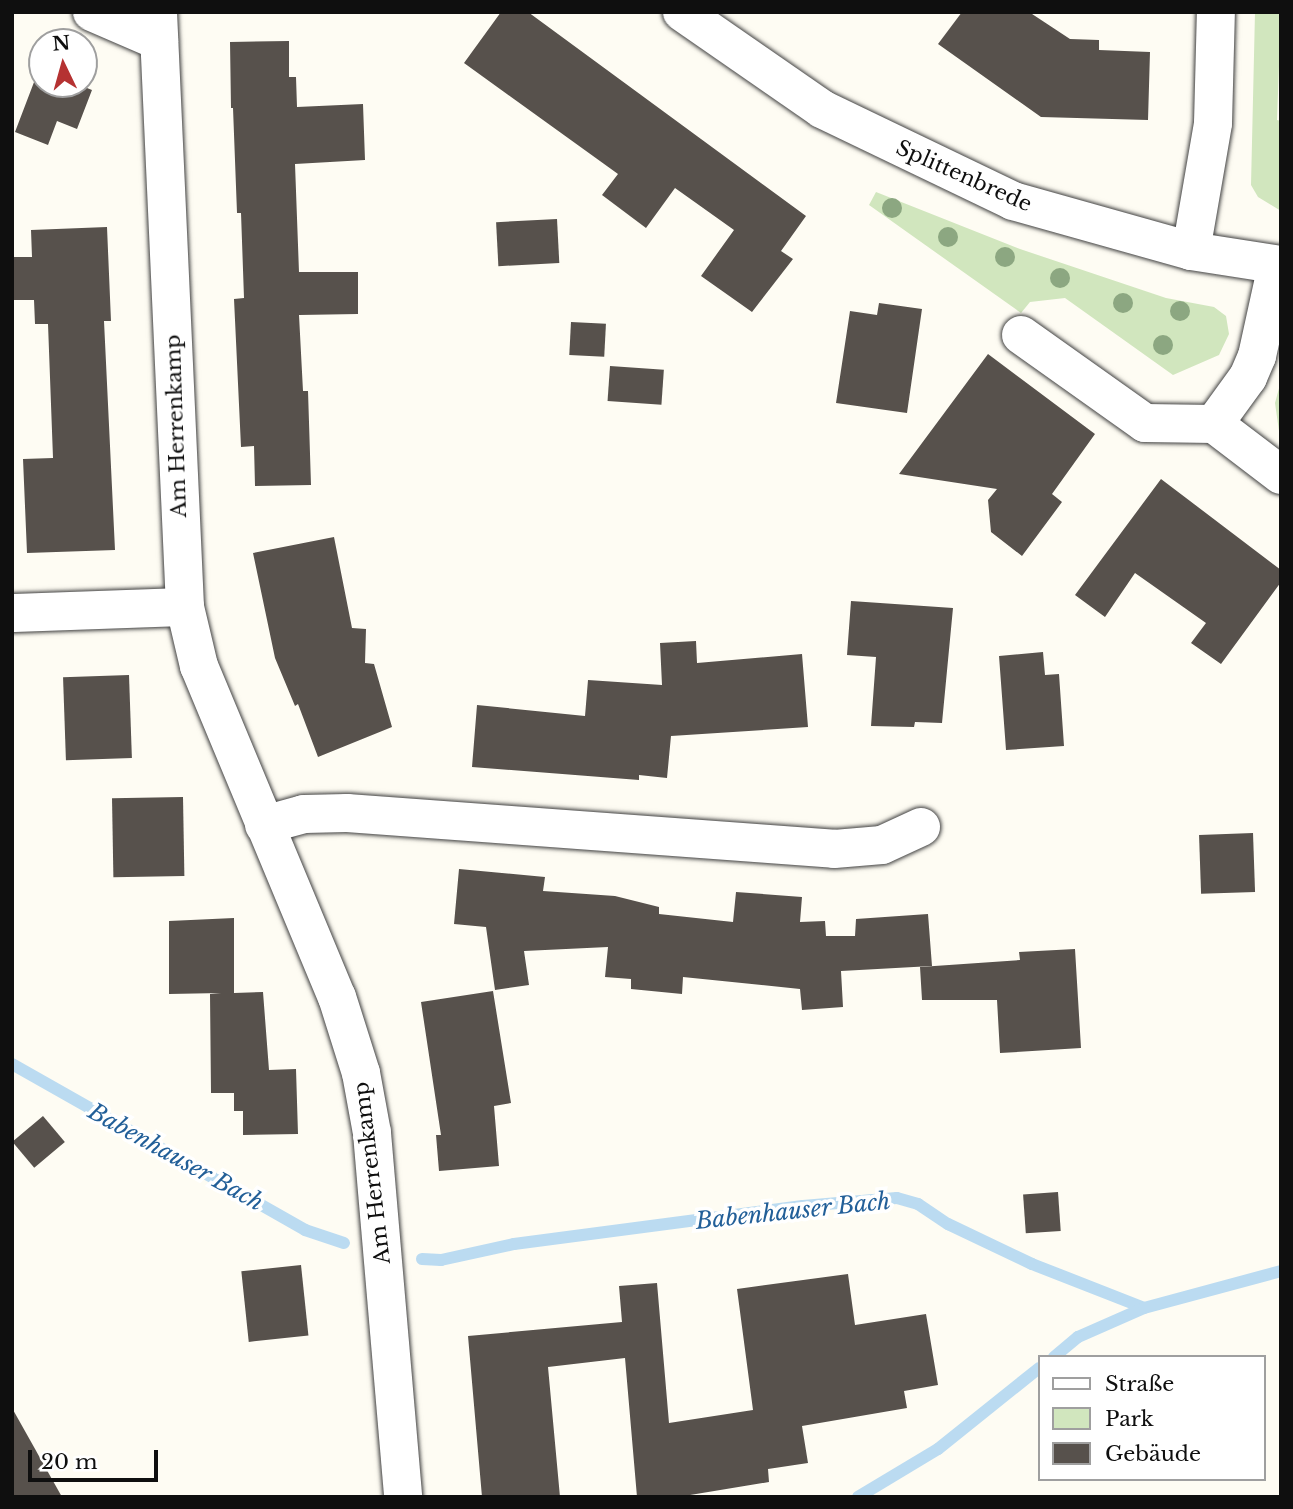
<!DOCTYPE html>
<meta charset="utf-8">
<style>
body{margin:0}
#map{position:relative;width:1293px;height:1509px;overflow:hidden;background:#fefcf3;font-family:"Libre Baskerville",serif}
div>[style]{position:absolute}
.green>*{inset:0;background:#d1e6be}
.stream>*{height:12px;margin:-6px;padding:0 6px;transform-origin:6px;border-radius:6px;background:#bbdbf1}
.building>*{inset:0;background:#57514c;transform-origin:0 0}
.roads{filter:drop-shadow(0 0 2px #424242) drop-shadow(0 0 2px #424242)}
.minor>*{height:38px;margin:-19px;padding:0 19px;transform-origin:19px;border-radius:19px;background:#fff}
.trees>*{width:20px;height:20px;margin:-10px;border-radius:50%;background:#8ca781}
span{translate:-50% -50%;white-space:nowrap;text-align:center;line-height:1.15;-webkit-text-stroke:7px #fff;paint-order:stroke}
.street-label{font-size:21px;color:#0f0f0f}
.water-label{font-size:23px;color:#225f98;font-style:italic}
.frame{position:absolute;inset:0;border:14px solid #0f0f0f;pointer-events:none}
.legend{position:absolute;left:1038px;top:1355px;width:228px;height:126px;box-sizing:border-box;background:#fff;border:2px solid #9f9f9f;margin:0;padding:9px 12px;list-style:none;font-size:21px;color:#0f0f0f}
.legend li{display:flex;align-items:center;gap:14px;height:35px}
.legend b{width:35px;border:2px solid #9f9f9f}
.north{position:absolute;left:28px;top:28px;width:70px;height:70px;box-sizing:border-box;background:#fff;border:2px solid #9f9f9f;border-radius:50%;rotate:355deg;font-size:19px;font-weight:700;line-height:28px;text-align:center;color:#0f0f0f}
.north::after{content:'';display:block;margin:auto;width:24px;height:32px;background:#b53232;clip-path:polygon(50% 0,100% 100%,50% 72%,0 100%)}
.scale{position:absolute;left:28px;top:1450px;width:130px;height:32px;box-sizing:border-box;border:4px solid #0f0f0f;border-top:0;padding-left:9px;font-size:21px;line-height:24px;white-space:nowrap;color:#0f0f0f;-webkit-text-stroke:5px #fff;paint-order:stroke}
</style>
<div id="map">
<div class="green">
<div style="clip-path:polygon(1255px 12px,1281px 12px,1277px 120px,1281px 121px,1281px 211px,1258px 197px,1251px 185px)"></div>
<div style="clip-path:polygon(876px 192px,1020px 249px,1166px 298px,1214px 307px,1226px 316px,1229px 334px,1219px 355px,1173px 375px,1065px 298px,1030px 302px,1021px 313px,869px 205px)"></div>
<div style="clip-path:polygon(1281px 381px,1281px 445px,1275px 403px)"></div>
</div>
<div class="stream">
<div style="left:12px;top:1064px;width:337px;rotate:29.5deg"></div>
<div style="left:305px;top:1230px;width:41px;rotate:18.4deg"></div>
<div style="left:422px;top:1259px;width:19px;rotate:3deg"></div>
<div style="left:441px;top:1260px;width:75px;rotate:-12.4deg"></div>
<div style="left:514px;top:1244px;width:291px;rotate:-7.5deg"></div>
<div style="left:803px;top:1206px;width:94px;rotate:-4.9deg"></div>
<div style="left:897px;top:1198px;width:22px;rotate:16deg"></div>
<div style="left:918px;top:1204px;width:36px;rotate:34deg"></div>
<div style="left:948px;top:1224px;width:93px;rotate:25.5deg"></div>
<div style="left:1032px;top:1264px;width:120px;rotate:21.4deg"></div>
<div style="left:1054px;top:1357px;width:31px;rotate:-40deg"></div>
<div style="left:1078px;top:1337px;width:72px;rotate:-23.7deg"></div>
<div style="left:1144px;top:1308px;width:142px;rotate:-15.1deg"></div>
<div style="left:858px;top:1497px;width:93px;rotate:-31deg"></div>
<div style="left:938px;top:1449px;width:129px;rotate:-38.7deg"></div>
</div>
<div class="building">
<div style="clip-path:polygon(501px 12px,528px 12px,806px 216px,781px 251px,793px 259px,752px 312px,701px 276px,734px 230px,675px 188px,646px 228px,602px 195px,618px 174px,464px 63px)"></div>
<div style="clip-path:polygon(962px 12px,1029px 12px,1070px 39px,1099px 40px,1099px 50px,1150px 52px,1148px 120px,1041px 117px,938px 44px)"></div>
<div style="clip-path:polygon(289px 41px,289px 77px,296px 77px,297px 107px,363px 104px,365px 160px,295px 164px,299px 272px,358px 272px,358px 314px,299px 315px,303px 391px,308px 391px,311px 485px,255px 486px,254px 446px,241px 447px,234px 299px,244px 298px,241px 213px,237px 213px,233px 108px,231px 108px,230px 42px)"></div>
<div style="clip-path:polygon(39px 69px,42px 84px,77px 84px,92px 90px,77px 129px,57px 121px,48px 145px,15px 132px)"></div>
<div style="left:557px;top:219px;width:44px;height:61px;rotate:87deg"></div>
<div style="clip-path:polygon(107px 227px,111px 321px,104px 321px,115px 550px,27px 553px,23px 459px,53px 458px,48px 324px,35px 324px,34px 300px,12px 300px,12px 257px,32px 257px,31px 230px)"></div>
<div style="clip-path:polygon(879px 303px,922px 309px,907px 413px,836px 403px,850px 311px,877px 315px)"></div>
<div style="left:571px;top:322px;width:35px;height:33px;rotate:3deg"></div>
<div style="clip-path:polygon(988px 354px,1095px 434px,1052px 494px,1062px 502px,1022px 556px,991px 532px,988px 500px,997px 489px,899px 474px)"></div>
<div style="left:610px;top:366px;width:54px;height:35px;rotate:4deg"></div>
<div style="clip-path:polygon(1161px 479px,1281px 570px,1281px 582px,1221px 664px,1191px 643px,1206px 623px,1135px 573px,1105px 617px,1075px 595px)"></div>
<div style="clip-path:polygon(334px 537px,352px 628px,366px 629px,365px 663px,374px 664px,392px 727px,318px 757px,298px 704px,295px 706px,275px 658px,253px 553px)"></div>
<div style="clip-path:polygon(851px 601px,953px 608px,942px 723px,915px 722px,914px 727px,871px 726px,876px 657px,847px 655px)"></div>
<div style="clip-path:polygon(696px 641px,697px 663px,802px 654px,808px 727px,671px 736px,667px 778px,639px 775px,639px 780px,472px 767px,477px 705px,585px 716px,588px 680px,662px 685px,660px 643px)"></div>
<div style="clip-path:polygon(1043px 652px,1045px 675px,1059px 674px,1064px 746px,1006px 750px,999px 656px)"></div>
<div style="left:129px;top:675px;width:83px;height:66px;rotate:88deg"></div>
<div style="left:183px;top:797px;width:79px;height:71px;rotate:89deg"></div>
<div style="left:1253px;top:833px;width:59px;height:54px;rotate:88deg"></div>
<div style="clip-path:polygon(459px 869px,545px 877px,543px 891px,615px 896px,659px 907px,659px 914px,733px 922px,736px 892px,802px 897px,800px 922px,825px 921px,826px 936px,855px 936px,856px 919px,928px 914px,932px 966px,841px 971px,843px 1007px,802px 1010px,800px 989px,683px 977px,682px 994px,631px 989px,631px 979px,605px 977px,608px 947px,524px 951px,529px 985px,495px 990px,486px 927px,454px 924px)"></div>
<div style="clip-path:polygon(234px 918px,234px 993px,263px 992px,269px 1070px,296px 1069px,298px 1134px,243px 1135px,243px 1111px,234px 1111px,234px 1093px,211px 1093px,210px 994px,221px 993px,169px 994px,169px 921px)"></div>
<div style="clip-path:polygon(1075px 949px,1081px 1048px,1000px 1053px,997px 1000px,922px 1000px,920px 967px,1020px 960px,1019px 952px)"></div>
<div style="clip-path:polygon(493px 991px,511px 1103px,494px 1106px,499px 1166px,439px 1171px,436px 1135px,441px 1135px,421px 1002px)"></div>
<div style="left:43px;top:1116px;width:34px;height:40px;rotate:50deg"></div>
<div style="left:1058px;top:1192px;width:39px;height:35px;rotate:86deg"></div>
<div style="left:301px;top:1265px;width:71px;height:60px;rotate:84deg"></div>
<div style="clip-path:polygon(848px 1274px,855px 1325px,926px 1314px,938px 1385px,904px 1391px,907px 1408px,802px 1426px,808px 1463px,768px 1469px,769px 1482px,678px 1497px,637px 1497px,625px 1358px,548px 1367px,560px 1497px,482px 1497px,468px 1336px,622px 1322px,619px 1286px,657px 1283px,669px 1423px,753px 1410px,737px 1289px)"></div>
<div style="clip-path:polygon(12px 1408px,62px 1497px,12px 1497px)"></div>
</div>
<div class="roads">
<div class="minor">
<div style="left:92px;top:12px;width:73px;rotate:23.4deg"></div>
<div style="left:158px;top:12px;width:596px;rotate:87.4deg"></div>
<div style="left:185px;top:607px;width:61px;rotate:76.7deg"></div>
<div style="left:199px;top:666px;width:359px;rotate:67.4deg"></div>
<div style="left:337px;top:997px;width:80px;rotate:72.5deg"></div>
<div style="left:361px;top:1073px;width:61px;rotate:79.6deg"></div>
<div style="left:372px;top:1133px;width:365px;rotate:85.1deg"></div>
<div style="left:682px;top:12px;width:170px;rotate:34.7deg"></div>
<div style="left:822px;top:109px;width:212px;rotate:25.7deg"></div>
<div style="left:1013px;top:201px;width:185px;rotate:15.7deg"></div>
<div style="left:1191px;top:251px;width:91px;rotate:8.8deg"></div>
<div style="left:1191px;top:251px;width:130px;rotate:-80.2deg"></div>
<div style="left:1213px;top:123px;width:111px;rotate:-88.5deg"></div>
<div style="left:1277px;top:265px;width:93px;rotate:102.4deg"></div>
<div style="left:1257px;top:356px;width:23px;rotate:113deg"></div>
<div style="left:1248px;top:377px;width:58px;rotate:125.9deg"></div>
<div style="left:1214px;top:424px;width:84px;rotate:37.3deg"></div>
<div style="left:1021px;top:335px;width:152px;rotate:35.4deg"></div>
<div style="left:1145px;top:423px;width:69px;rotate:0.8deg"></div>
<div style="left:12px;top:613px;width:173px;rotate:-2deg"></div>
<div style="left:264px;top:825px;width:41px;rotate:-15.4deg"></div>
<div style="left:304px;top:814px;width:43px;rotate:-1.3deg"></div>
<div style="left:347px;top:813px;width:488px;rotate:4.2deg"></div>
<div style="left:834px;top:849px;width:48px;rotate:-4.8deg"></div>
<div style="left:882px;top:845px;width:43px;rotate:-24.8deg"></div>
</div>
</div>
<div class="trees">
<div style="left:892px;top:208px"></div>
<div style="left:948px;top:237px"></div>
<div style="left:1005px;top:257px"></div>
<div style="left:1060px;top:278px"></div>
<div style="left:1123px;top:303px"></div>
<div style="left:1180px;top:311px"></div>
<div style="left:1163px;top:345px"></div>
</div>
<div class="street-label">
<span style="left:964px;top:176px;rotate:24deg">Splittenbrede</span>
<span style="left:176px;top:426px;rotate:-92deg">Am Herrenkamp</span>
<span style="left:372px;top:1173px;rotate:-97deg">Am Herrenkamp</span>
</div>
<div class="water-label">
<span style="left:176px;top:1157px;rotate:29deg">Babenhauser Bach</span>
<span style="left:793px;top:1211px;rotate:-6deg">Babenhauser Bach</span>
</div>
<div class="frame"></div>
<ul class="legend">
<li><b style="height:9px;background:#fff"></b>Straße</li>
<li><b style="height:19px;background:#d1e6be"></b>Park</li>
<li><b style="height:19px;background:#57514c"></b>Gebäude</li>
</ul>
<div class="north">N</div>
<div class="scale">20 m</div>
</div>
